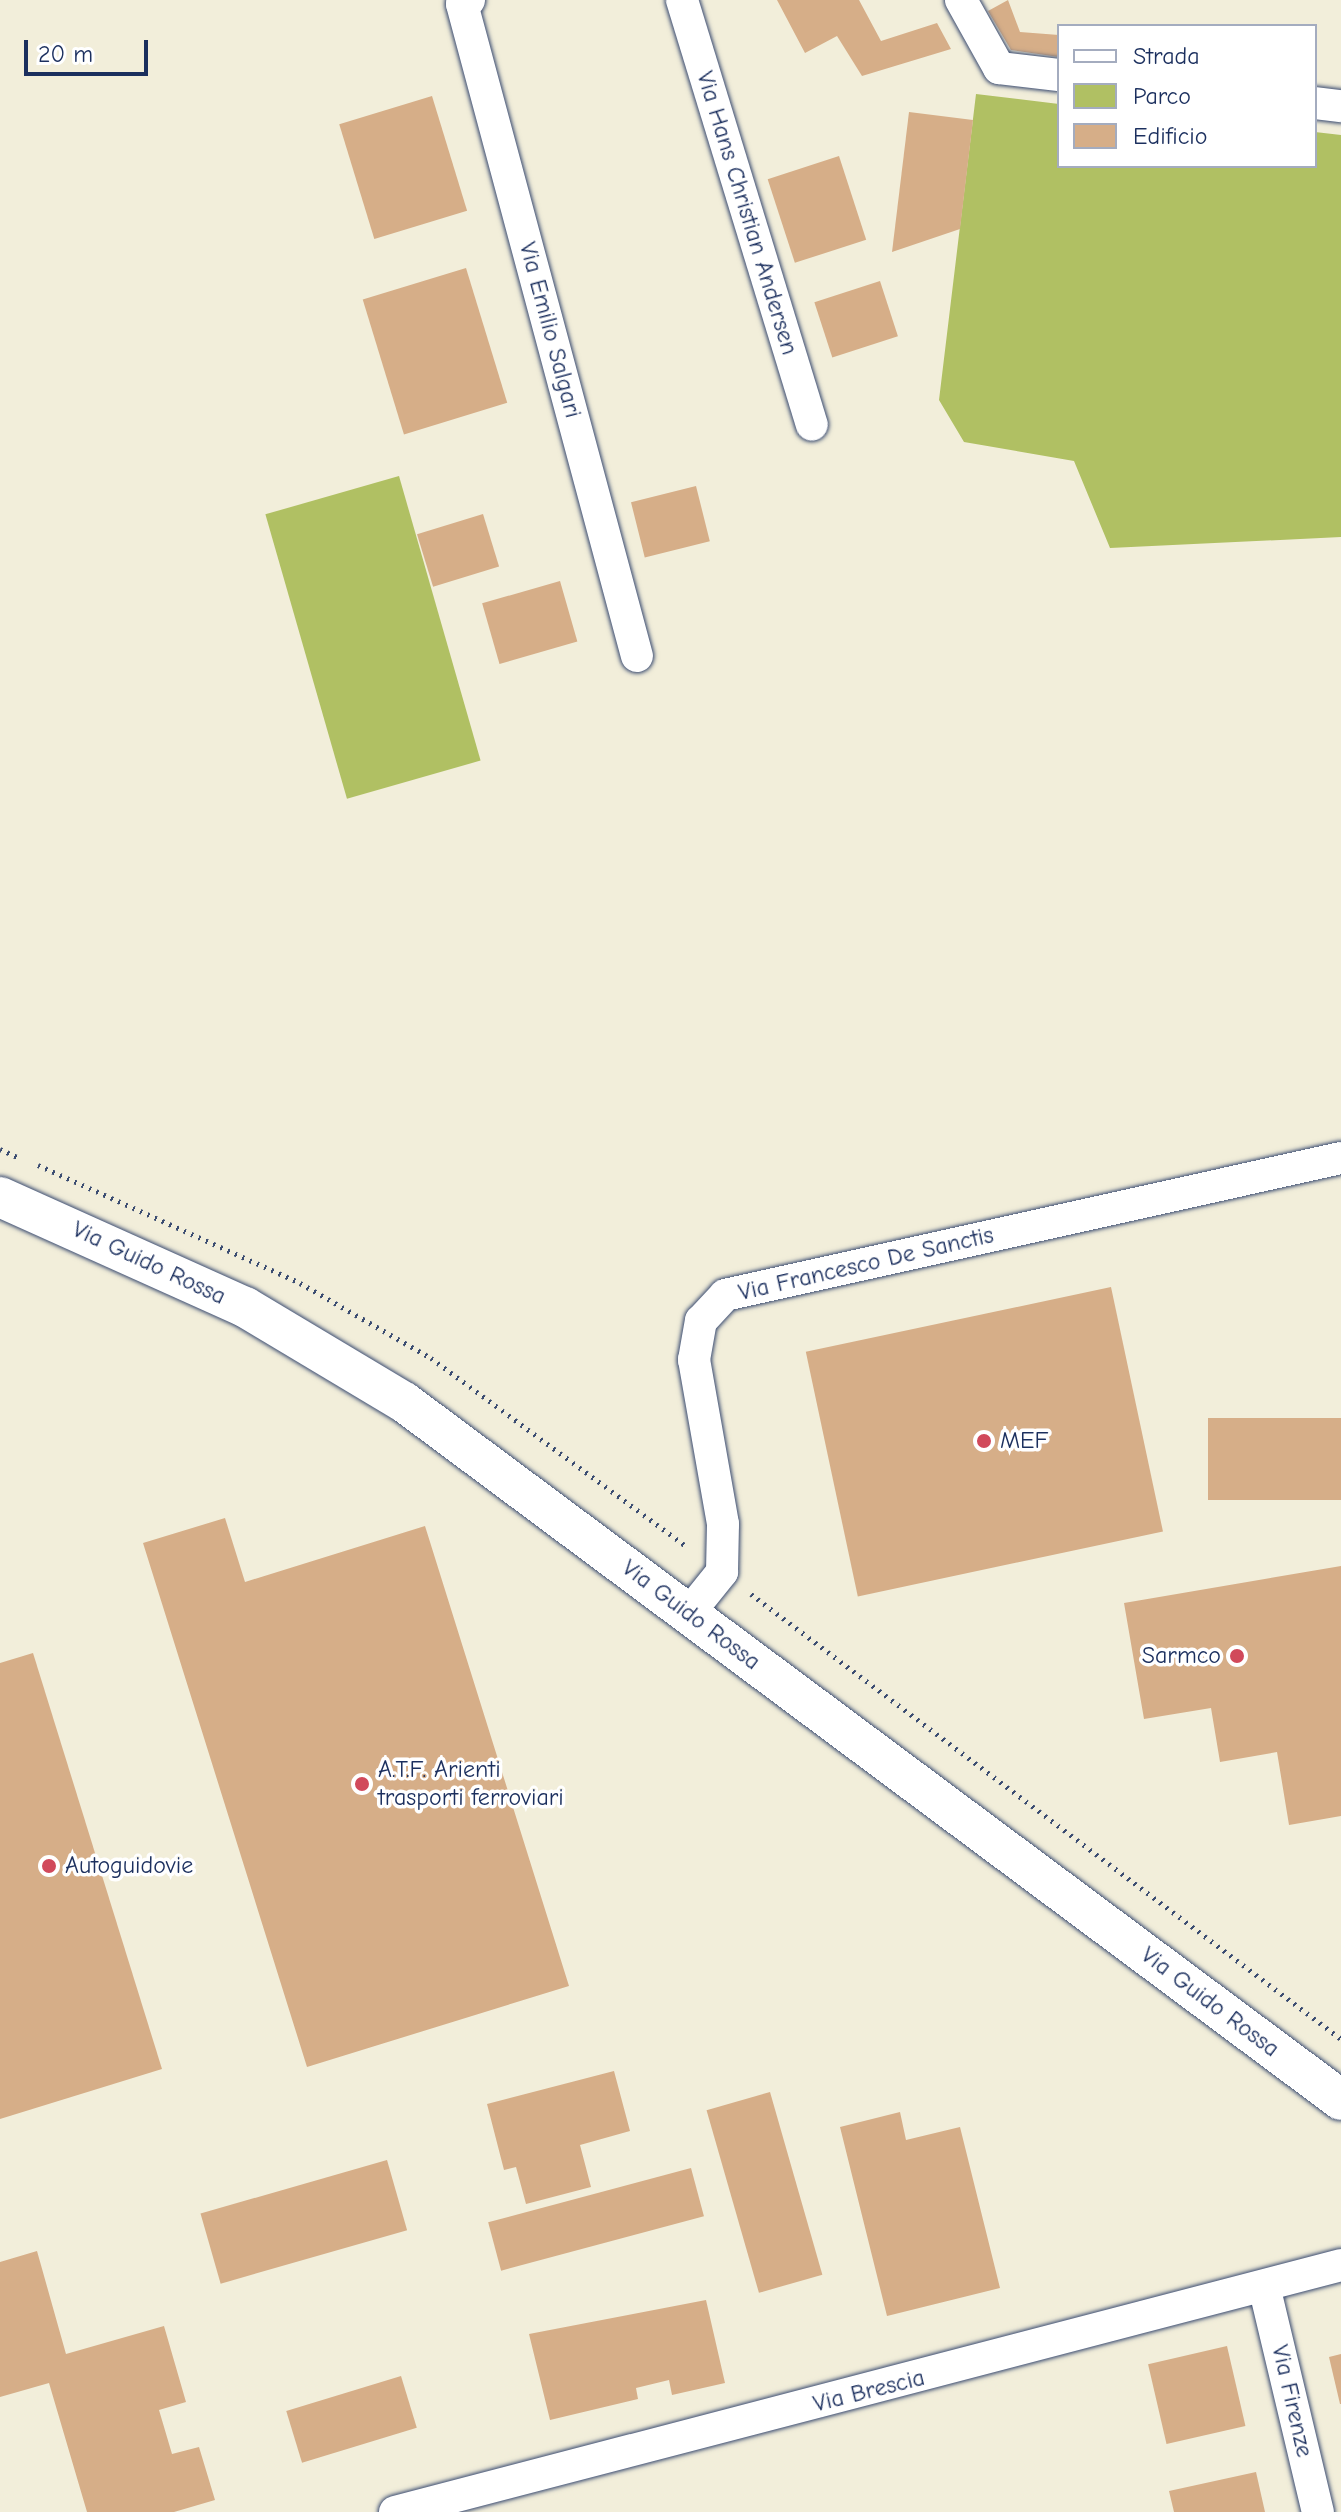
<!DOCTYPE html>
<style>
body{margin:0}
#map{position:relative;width:1341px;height:2512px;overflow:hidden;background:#f2eeda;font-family:"Comic Neue",sans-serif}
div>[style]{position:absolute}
.green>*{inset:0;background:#b0c063;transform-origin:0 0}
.building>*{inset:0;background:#d6ae88;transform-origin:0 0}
.path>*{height:5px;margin-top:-2.5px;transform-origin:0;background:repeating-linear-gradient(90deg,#3b4c71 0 2px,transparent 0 8px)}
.roads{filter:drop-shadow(0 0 2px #3b4c71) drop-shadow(0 0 2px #3b4c71)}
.minor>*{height:32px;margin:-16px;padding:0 16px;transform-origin:16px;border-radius:16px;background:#fff}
.tertiary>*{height:40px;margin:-20px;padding:0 20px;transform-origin:20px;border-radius:20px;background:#fff}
.dots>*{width:22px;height:22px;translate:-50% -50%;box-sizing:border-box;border:4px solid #fff;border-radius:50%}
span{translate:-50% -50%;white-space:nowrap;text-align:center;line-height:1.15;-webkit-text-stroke:7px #fff;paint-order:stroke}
.street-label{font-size:24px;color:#1b2f5e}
.poi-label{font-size:24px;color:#1b2f5e}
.left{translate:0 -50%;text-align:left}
.right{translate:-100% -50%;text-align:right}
.legend{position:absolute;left:1057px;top:24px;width:260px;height:144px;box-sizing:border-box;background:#fff;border:2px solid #a4acbf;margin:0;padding:10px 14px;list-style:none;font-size:24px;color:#1b2f5e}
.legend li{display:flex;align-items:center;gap:16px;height:40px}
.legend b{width:40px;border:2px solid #a4acbf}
.scale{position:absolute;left:24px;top:40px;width:124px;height:36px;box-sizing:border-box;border:4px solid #1b2f5e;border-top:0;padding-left:10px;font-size:24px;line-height:28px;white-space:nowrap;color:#1b2f5e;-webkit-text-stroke:6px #fff;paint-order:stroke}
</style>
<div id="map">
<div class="green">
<div style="clip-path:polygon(976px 94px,1059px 104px,1059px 166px,1315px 166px,1315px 132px,1341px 135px,1341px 537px,1110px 548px,1074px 461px,964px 442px,939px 400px)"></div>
<div style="left:399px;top:476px;width:296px;height:139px;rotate:74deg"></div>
</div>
<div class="building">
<div style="clip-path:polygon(777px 0,859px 0,881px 41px,937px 23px,951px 49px,862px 76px,837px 36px,805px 53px)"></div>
<div style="clip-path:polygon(1008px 0,1020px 32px,1059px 35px,1059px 57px,1011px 50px,988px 11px)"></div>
<div style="left:432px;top:96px;width:120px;height:97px;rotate:73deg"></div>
<div style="clip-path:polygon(909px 112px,973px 120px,960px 229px,892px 252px)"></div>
<div style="left:839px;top:156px;width:88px;height:75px;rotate:72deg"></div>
<div style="left:466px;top:268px;width:141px;height:108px;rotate:73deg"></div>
<div style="left:880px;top:281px;width:58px;height:69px;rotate:72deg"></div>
<div style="left:696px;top:486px;width:57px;height:67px;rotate:76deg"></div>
<div style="left:483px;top:514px;width:55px;height:69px;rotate:73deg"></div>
<div style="left:560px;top:581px;width:63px;height:81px;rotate:74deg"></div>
<div style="left:1111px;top:1287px;width:250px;height:312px;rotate:78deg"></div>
<div style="left:1341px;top:1418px;width:82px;height:133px;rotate:90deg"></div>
<div style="clip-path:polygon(225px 1518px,245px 1582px,425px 1526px,569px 1986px,307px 2067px,143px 1543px)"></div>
<div style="clip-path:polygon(1341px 1566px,1341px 1816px,1289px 1825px,1277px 1752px,1220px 1762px,1211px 1708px,1144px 1719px,1124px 1603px)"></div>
<div style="clip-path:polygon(33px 1653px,162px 2069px,0 2119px,0 1663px)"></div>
<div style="clip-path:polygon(614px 2071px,630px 2131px,580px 2145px,591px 2187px,526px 2204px,516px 2167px,504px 2170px,487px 2104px)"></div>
<div style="left:770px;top:2092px;width:190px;height:66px;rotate:74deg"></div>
<div style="clip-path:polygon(900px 2112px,906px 2140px,960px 2127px,1000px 2288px,887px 2316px,840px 2127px)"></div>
<div style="left:387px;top:2160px;width:73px;height:194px;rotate:74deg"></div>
<div style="left:691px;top:2168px;width:50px;height:210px;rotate:75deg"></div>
<div style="clip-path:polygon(37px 2251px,66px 2354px,164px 2326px,186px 2402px,159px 2410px,172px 2454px,199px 2447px,215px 2500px,174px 2512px,87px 2512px,49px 2383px,0 2397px,0 2262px)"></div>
<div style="clip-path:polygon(706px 2300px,725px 2383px,672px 2395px,669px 2380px,636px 2388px,638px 2399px,550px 2420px,529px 2334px)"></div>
<div style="left:1227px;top:2346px;width:82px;height:81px;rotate:77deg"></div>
<div style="clip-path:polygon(1341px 2354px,1341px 2404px,1340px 2404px,1329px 2357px)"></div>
<div style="left:401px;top:2376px;width:54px;height:120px;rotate:73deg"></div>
<div style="clip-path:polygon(1256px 2472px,1265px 2512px,1174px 2512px,1169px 2491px)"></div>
</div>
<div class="path">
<div style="left:0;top:1149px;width:19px;rotate:25deg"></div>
<div style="left:38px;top:1165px;width:287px;rotate:24.2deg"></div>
<div style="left:300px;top:1283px;width:151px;rotate:29.8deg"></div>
<div style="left:431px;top:1358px;width:315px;rotate:36.4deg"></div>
<div style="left:751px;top:1594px;width:739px;rotate:37.02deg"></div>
</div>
<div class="roads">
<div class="minor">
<div style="left:469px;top:0;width:8px;rotate:150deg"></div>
<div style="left:462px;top:4px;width:675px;rotate:74.98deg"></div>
<div style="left:682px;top:0;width:444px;rotate:73deg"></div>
<div style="left:961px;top:0;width:78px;rotate:60.8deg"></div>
<div style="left:999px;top:68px;width:60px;rotate:6.7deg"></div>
<div style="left:1315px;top:103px;width:26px;rotate:7deg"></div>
<div style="left:689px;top:1613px;width:53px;rotate:-51.2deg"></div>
<div style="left:722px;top:1572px;width:48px;rotate:-88.8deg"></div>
<div style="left:723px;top:1524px;width:167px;rotate:-100deg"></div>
<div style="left:694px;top:1360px;width:40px;rotate:-80deg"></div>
<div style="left:701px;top:1321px;width:35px;rotate:-47deg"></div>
<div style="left:725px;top:1295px;width:631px;rotate:-12.54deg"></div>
<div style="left:1265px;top:2290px;width:228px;rotate:76.6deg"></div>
<div style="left:395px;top:2512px;width:978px;rotate:-14.63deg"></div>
</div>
<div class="tertiary">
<div style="left:0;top:1197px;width:269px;rotate:24.2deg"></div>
<div style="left:245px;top:1307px;width:185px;rotate:30.9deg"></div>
<div style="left:404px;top:1402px;width:1168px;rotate:36.68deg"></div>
</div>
</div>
<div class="dots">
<div style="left:984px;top:1441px;background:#d1495b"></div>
<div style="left:1237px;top:1656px;background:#d1495b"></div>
<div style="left:362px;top:1784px;background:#d1495b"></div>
<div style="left:49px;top:1866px;background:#d1495b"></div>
</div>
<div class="street-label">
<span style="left:747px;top:213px;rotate:73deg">Via Hans Christian Andersen</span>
<span style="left:550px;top:330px;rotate:75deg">Via Emilio Salgari</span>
<span style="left:149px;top:1263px;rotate:25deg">Via Guido Rossa</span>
<span style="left:866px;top:1264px;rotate:-13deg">Via Francesco De Sanctis</span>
<span style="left:691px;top:1615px;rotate:37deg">Via Guido Rossa</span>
<span style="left:1210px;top:2002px;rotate:37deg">Via Guido Rossa</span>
<span style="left:869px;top:2391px;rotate:-14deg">Via Brescia</span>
<span style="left:1292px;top:2401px;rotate:77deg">Via Firenze</span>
</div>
<div class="poi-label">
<span class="left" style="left:1000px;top:1441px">MEF</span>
<span class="right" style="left:1221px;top:1656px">Sarmco</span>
<span class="left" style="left:378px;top:1784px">A.T.F. Arienti<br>trasporti ferroviari</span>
<span class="left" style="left:65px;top:1866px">Autoguidovie</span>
</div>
<ul class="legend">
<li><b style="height:10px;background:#fff"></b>Strada</li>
<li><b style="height:22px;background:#b0c063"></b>Parco</li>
<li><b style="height:22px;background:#d6ae88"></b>Edificio</li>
</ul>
<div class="scale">20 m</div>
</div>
